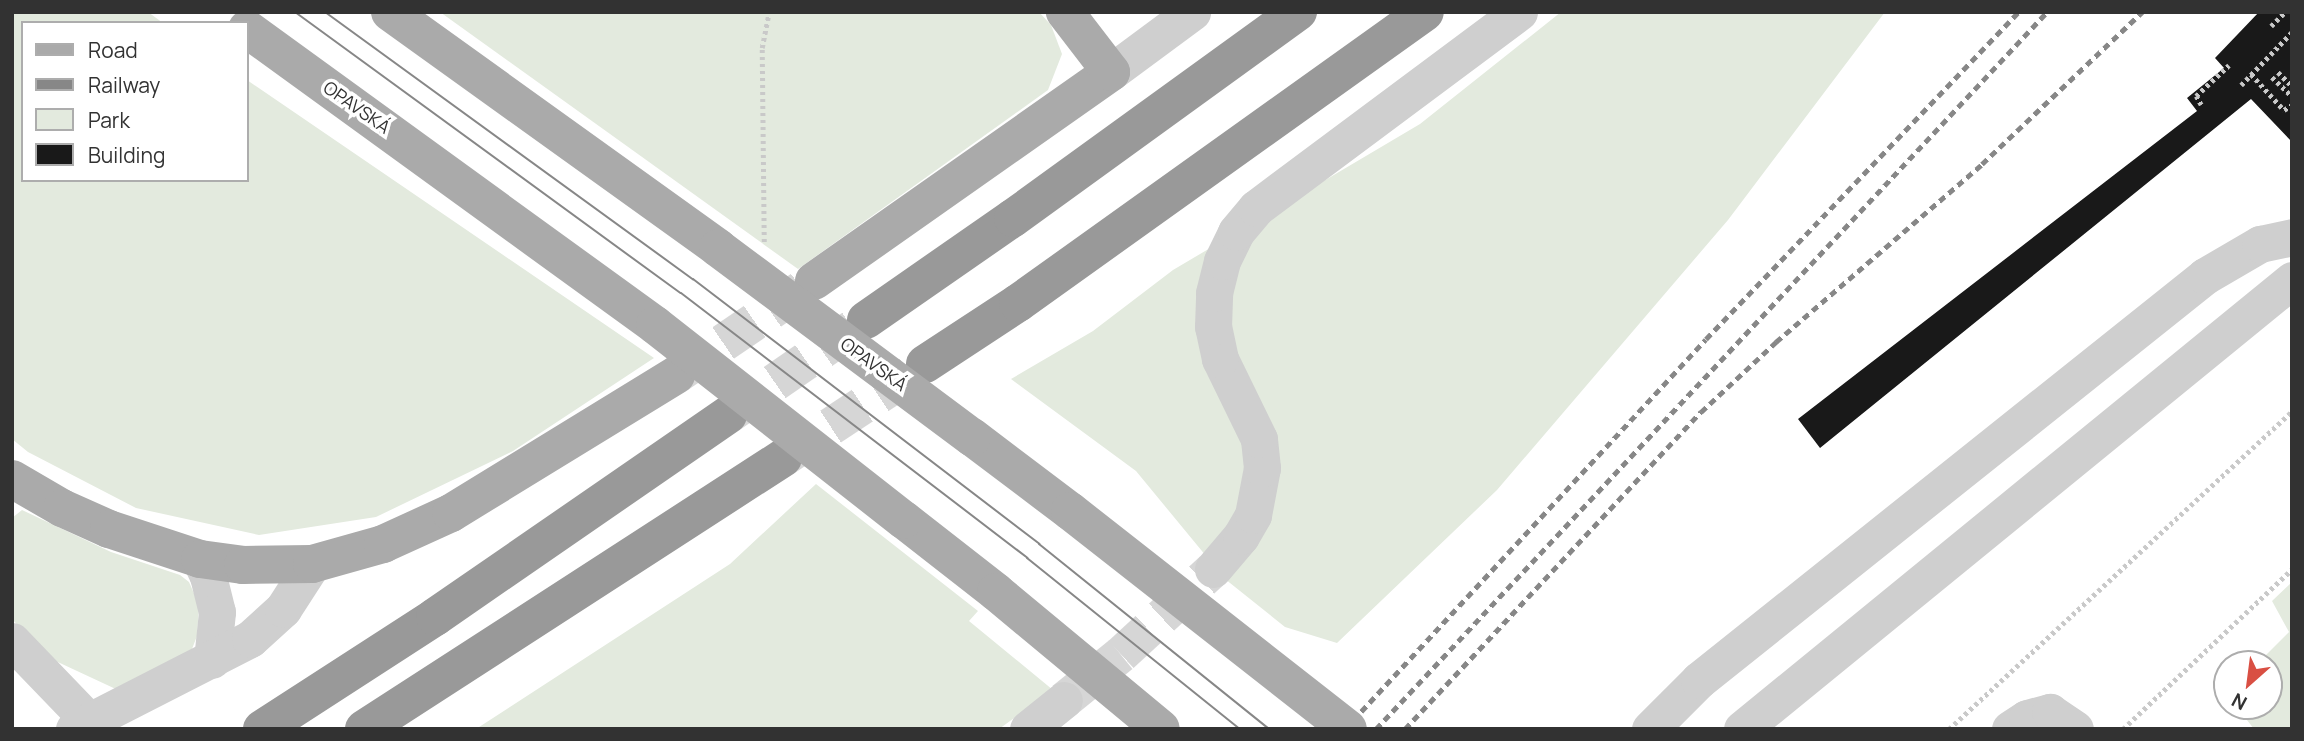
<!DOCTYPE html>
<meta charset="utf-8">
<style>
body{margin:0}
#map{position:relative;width:2304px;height:741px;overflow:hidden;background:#fff;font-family:Manrope,sans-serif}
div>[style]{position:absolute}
.green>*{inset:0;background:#e3eade}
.building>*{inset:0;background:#191919}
.minor-tunnel>*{height:37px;margin-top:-18.5px;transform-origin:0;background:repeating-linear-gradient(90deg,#d6d6d6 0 37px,transparent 0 55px)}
.major-tunnel>*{height:38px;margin-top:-19px;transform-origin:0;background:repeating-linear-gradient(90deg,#d6d6d6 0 38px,transparent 0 57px)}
.highway-tunnel>*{height:38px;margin-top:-19px;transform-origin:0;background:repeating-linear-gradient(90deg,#d6d6d6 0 38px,transparent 0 57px)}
.path>*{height:4.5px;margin-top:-2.25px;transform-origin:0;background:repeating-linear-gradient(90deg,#c9c9c9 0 3.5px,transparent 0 7px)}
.minor>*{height:37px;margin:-18.5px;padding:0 18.5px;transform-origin:18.5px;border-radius:18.5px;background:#cfcfcf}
.major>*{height:38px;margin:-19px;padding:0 19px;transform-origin:19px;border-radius:19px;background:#aaa}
.highway>*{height:38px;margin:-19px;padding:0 19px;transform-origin:19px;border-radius:19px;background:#999}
.tram>*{height:2px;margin:-1px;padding:0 1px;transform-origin:1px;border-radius:1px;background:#878787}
.rail>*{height:5px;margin-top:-2.5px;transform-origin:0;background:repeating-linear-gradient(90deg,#878787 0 7px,transparent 0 12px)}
.major-bridge>*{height:38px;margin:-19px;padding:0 19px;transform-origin:19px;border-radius:19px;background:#aaa}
span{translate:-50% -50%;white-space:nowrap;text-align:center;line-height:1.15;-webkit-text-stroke:7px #fff;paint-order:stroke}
.street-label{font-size:18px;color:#323232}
.frame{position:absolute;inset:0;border:14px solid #323232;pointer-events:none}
.legend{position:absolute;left:21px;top:21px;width:228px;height:161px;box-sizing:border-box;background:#fff;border:2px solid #adadad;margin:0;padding:9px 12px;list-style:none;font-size:21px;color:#323232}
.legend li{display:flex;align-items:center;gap:14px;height:35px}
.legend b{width:35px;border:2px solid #adadad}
.north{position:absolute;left:2213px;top:650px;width:70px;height:70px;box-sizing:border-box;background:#fff;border:2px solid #adadad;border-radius:50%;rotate:208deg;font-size:19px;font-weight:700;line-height:28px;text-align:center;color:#323232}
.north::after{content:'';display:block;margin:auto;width:24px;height:32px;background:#d94f43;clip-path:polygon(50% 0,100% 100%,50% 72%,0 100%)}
</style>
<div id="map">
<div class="green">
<div style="clip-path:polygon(12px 12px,148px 12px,163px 23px,23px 23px,23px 180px,247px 180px,247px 80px,654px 358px,513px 451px,376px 517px,259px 535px,136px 508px,28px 452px,12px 439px)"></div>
<div style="clip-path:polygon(440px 12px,1039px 12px,1051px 25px,1062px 54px,1048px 90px,798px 269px)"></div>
<div style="clip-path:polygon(1561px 12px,1885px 12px,1728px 220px,1497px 490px,1337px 643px,1285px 627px,1225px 579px,1136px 471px,1011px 379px,1093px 331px,1173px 270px,1420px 124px)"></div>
<div style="clip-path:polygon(816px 484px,978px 611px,969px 621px,1053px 690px,999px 729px,476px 729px,730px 564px)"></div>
<div style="clip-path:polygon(22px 510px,111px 552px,180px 575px,189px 582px,199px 605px,197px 636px,192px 649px,120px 691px,47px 657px,12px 619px,12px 518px)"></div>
<div style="clip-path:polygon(2292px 582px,2292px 729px,2254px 729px,2236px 706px,2269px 706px,2269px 664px,2257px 664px,2289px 632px,2272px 601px)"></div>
</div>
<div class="building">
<div style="clip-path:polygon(2259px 12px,2292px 12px,2292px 142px,2251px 99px,1820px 448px,1798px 419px,2197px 111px,2187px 98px,2224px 68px,2215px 58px)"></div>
</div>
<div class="minor-tunnel">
<div style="left:1064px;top:700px;width:73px;rotate:-38.9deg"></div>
<div style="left:1121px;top:654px;width:125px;rotate:-42.7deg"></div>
</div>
<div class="major-tunnel">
<div style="left:676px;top:375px;width:166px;rotate:-34.2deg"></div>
</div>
<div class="highway-tunnel">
<div style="left:728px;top:415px;width:165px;rotate:-34.7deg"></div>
<div style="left:783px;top:458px;width:169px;rotate:-33.4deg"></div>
</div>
<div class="path">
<div style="left:2271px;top:26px;width:20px;rotate:-45deg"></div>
<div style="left:2278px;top:72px;width:20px;rotate:45deg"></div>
<div style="left:2251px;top:74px;width:49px;rotate:47.5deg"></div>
<div style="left:2284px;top:110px;width:9px;rotate:-32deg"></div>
<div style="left:2272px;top:77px;width:28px;rotate:44deg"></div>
<div style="left:2241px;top:85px;width:74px;rotate:-46.1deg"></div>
<div style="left:2201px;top:105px;width:10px;rotate:-119deg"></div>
<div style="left:2196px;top:96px;width:45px;rotate:-43.2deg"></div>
<div style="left:764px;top:242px;width:194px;rotate:-90.6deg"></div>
<div style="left:762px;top:48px;width:37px;rotate:-79deg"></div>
<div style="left:1949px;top:729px;width:468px;rotate:-42.8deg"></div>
<div style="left:2123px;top:729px;width:233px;rotate:-43.4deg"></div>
</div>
<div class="minor">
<div style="left:1111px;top:72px;width:101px;rotate:-36.5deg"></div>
<div style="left:200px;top:559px;width:19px;rotate:65deg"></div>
<div style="left:208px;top:576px;width:37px;rotate:76deg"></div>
<div style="left:217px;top:612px;width:48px;rotate:95.9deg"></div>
<div style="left:1213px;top:569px;width:43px;rotate:-49.7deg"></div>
<div style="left:1241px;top:536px;width:24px;rotate:-60deg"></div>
<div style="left:1253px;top:515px;width:48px;rotate:-79.2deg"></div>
<div style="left:1262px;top:468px;width:29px;rotate:-96deg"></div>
<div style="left:1259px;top:439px;width:89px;rotate:-116deg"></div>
<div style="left:1220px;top:359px;width:33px;rotate:-102deg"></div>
<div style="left:1213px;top:327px;width:34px;rotate:-88deg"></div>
<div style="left:1214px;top:293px;width:33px;rotate:-76deg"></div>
<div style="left:1222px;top:261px;width:32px;rotate:-64deg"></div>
<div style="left:1236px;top:232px;width:31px;rotate:-50deg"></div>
<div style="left:1256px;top:208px;width:328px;rotate:-36.7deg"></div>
<div style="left:12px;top:641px;width:111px;rotate:46.1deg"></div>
<div style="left:74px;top:729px;width:198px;rotate:-27.1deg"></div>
<div style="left:250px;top:639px;width:45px;rotate:-42.3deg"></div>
<div style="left:283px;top:609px;width:54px;rotate:-57.2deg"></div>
<div style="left:1028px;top:729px;width:46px;rotate:-38.9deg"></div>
<div style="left:1650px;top:729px;width:69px;rotate:-45deg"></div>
<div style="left:1699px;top:680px;width:647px;rotate:-38.6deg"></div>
<div style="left:2205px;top:276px;width:64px;rotate:-30.2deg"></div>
<div style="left:2260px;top:244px;width:33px;rotate:-12deg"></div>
<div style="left:1742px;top:729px;width:710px;rotate:-39.23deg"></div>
<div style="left:2010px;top:729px;width:20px;rotate:-33deg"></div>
<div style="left:2027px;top:718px;width:24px;rotate:-15deg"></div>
<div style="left:2050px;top:712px;width:30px;rotate:34deg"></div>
</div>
<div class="major">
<div style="left:390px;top:12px;width:404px;rotate:35.7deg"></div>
<div style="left:247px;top:29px;width:504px;rotate:35.96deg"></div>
<div style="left:814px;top:281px;width:363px;rotate:-35.1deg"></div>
<div style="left:1111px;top:72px;width:76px;rotate:-127.5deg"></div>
<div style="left:972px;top:437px;width:123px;rotate:37.1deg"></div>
<div style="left:12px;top:479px;width:58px;rotate:30.1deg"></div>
<div style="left:62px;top:508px;width:51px;rotate:24.1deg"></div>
<div style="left:109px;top:529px;width:96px;rotate:18.2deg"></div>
<div style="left:200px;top:559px;width:43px;rotate:7.9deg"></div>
<div style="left:243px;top:565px;width:69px;rotate:-0.8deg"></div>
<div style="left:312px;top:564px;width:74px;rotate:-15.7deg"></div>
<div style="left:383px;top:544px;width:75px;rotate:-24.5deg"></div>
<div style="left:451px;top:513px;width:264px;rotate:-31.5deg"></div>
<div style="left:904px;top:520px;width:117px;rotate:38deg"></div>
</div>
<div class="highway">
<div style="left:866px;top:320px;width:179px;rotate:-34.8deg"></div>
<div style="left:1013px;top:218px;width:352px;rotate:-35.9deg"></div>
<div style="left:925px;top:364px;width:111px;rotate:-33.3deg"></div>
<div style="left:1018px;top:303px;width:500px;rotate:-35.56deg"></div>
<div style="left:262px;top:729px;width:206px;rotate:-32.9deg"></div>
<div style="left:435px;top:617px;width:356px;rotate:-34.6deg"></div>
<div style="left:364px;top:729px;width:499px;rotate:-32.9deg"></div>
</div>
<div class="tram">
<div style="left:295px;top:12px;width:477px;rotate:36.1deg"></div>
<div style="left:681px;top:293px;width:436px;rotate:37.4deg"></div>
<div style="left:1027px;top:558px;width:273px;rotate:38.8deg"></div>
<div style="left:325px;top:12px;width:455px;rotate:36deg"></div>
<div style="left:693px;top:279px;width:436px;rotate:37.4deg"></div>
<div style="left:1039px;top:544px;width:295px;rotate:38.8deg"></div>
</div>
<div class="rail">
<div style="left:1345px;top:729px;width:531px;rotate:-47.21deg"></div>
<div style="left:1706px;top:339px;width:452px;rotate:-46.3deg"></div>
<div style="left:1376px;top:729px;width:982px;rotate:-46.9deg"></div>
<div style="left:1405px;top:729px;width:434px;rotate:-47deg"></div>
<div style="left:1701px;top:412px;width:103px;rotate:-43deg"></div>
<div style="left:1776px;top:342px;width:272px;rotate:-40.8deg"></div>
<div style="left:1982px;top:164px;width:221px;rotate:-43.5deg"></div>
</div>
<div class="major-bridge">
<div style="left:718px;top:248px;width:317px;rotate:36.7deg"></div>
<div style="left:655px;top:325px;width:316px;rotate:38.1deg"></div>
<div style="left:1070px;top:511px;width:353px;rotate:38.1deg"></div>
<div style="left:996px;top:592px;width:214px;rotate:39.7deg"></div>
</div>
<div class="street-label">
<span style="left:357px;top:107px;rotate:35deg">OPAVSKÁ</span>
<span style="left:874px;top:364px;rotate:36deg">OPAVSKÁ</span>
</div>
<div class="frame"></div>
<ul class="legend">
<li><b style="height:9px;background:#aaa"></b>Road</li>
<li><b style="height:9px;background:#878787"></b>Railway</li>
<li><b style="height:19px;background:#e3eade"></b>Park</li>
<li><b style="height:19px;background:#191919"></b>Building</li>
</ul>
<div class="north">N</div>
</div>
